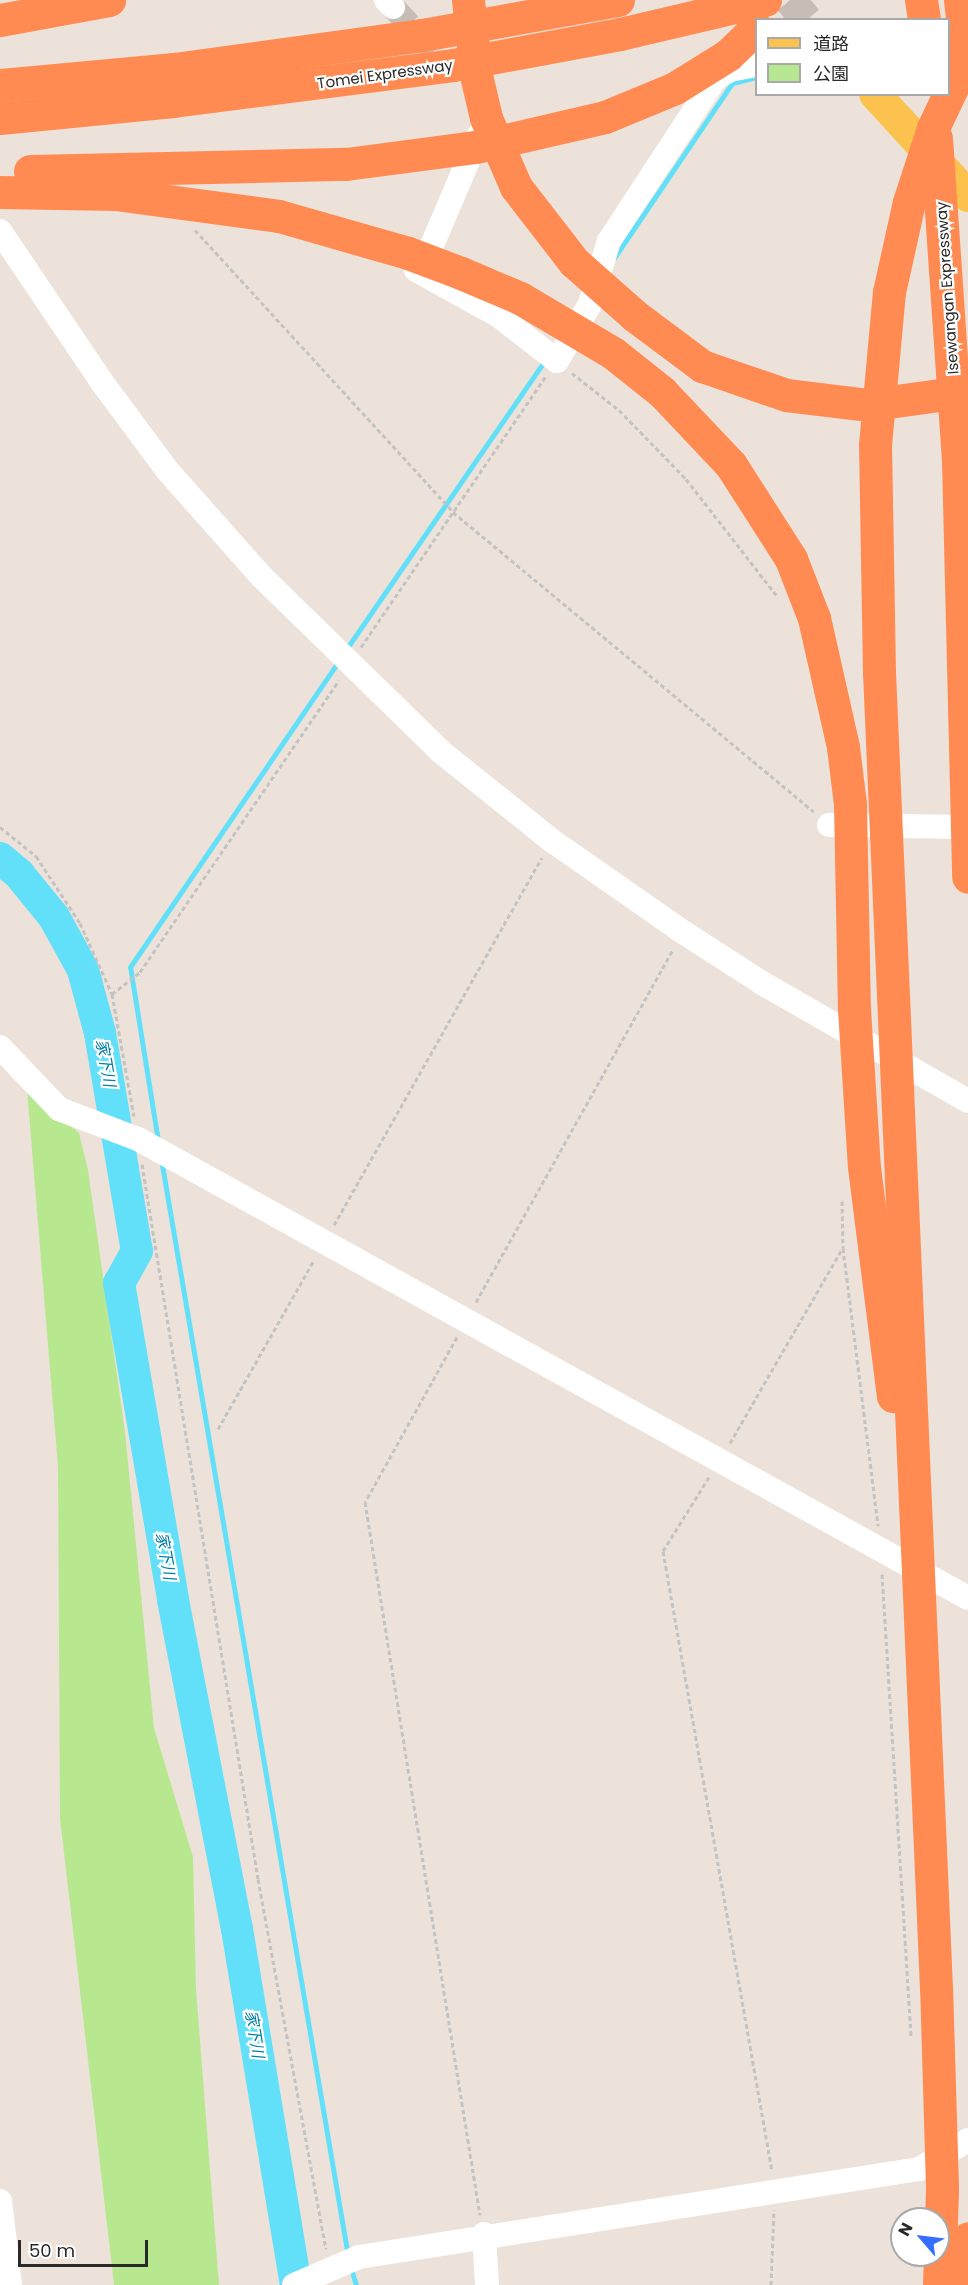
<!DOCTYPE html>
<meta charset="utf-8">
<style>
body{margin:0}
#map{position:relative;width:968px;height:2285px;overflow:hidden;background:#ede2d9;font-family:Poppins,"Noto Sans JP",sans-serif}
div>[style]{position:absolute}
.green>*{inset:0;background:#b7e890}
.stream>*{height:5px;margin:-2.5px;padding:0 2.5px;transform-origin:2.5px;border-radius:2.5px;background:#62e0f9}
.river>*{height:32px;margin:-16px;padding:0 16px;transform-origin:16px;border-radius:16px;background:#62e0f9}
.minor-tunnel>*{height:24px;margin-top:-12px;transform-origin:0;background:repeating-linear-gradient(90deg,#c6bdb6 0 24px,transparent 0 36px)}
.major-tunnel>*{height:32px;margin-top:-16px;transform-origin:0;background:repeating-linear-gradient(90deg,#c6bdb6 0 32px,transparent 0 48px)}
.path>*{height:3px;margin-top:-1.5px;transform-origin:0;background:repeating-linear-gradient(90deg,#c3c3c3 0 4.5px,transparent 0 7.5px)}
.minor>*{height:24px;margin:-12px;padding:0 12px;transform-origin:12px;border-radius:12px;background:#fff}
.major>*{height:32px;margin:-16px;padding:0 16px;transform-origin:16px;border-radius:16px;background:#fcc24e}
.highway>*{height:33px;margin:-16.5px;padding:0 16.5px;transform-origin:16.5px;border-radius:16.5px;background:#ff8b52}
span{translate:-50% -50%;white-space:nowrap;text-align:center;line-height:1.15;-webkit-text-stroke:4.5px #fff;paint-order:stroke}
.street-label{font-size:15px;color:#292929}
.water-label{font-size:16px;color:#027da4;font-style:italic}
.legend{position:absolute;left:755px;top:18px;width:195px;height:78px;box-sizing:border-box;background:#fff;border:2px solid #a9a9a9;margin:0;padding:8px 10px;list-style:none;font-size:18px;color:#292929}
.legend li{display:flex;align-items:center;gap:12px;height:30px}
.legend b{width:30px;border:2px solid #a9a9a9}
.north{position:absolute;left:890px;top:2207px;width:60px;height:60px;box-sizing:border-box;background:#fff;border:2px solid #a9a9a9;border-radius:50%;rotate:298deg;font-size:16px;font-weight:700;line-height:24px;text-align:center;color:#292929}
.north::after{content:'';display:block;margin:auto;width:21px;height:27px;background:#346fff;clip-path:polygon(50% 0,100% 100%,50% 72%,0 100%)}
.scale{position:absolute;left:18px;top:2240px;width:130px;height:27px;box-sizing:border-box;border:3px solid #292929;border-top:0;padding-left:8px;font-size:18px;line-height:21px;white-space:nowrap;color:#292929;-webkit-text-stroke:4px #fff;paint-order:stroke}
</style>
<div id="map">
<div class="green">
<div style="clip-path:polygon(27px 1089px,79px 1133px,88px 1170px,125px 1432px,154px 1728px,193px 1857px,196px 1989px,219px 2285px,114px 2285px,60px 1818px,58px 1467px)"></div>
</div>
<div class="stream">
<div style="left:614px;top:258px;width:211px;rotate:-56deg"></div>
<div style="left:732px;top:83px;width:25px;rotate:-14deg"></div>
<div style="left:345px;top:651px;width:353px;rotate:-55.5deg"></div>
<div style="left:158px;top:1141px;width:176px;rotate:-99.1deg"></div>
<div style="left:130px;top:967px;width:369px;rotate:-55.7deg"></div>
<div style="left:161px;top:1159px;width:1113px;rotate:80.33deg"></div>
<div style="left:351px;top:2268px;width:18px;rotate:74deg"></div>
</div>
<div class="river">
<div style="left:0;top:858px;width:25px;rotate:40deg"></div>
<div style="left:19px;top:874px;width:55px;rotate:50.9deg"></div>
<div style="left:54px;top:917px;width:60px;rotate:61.3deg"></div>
<div style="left:83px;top:970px;width:65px;rotate:74.9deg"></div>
<div style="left:100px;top:1033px;width:221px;rotate:80.4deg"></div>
<div style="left:137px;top:1251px;width:37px;rotate:119deg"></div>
<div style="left:119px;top:1283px;width:322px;rotate:80.3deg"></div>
<div style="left:173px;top:1600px;width:335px;rotate:79deg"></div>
<div style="left:237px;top:1929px;width:361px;rotate:80.6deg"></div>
</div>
<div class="minor-tunnel">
<div style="left:393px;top:7px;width:93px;rotate:47.2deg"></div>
</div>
<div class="major-tunnel">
<div style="left:790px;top:0;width:26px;rotate:50deg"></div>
</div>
<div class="path">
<div style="left:195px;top:230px;width:382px;rotate:47.5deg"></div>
<div style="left:453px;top:512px;width:469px;rotate:39.7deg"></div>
<div style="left:572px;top:373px;width:60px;rotate:38.2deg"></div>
<div style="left:619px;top:410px;width:96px;rotate:45.8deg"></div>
<div style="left:686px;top:479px;width:150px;rotate:52.1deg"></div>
<div style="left:361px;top:647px;width:327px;rotate:-55.7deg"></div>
<div style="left:0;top:827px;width:46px;rotate:38.9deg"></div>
<div style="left:36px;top:856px;width:80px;rotate:56.7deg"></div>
<div style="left:80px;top:923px;width:78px;rotate:65.7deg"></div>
<div style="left:112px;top:994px;width:124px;rotate:79.8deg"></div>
<div style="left:112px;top:994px;width:36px;rotate:-38deg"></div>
<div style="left:140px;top:972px;width:353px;rotate:-55.7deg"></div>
<div style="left:142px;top:1164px;width:724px;rotate:80.78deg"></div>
<div style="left:258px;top:1879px;width:376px;rotate:79.6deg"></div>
<div style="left:842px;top:1201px;width:47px;rotate:88.8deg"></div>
<div style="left:843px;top:1248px;width:280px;rotate:82.8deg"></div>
<div style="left:334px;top:1225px;width:422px;rotate:-60.5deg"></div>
<div style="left:476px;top:1302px;width:404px;rotate:-60.8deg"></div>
<div style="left:457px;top:1337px;width:189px;rotate:119.1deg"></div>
<div style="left:365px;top:1502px;width:722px;rotate:80.84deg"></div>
<div style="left:218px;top:1429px;width:194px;rotate:-60.4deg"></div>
<div style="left:730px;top:1443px;width:224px;rotate:-60deg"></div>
<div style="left:709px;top:1477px;width:87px;rotate:121.9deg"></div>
<div style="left:663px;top:1551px;width:630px;rotate:80.03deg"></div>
<div style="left:882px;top:1574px;width:464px;rotate:86.4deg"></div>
<div style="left:771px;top:2285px;width:75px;rotate:-87.7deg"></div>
</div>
<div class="minor">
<div style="left:386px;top:0;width:10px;rotate:45deg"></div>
<div style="left:0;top:231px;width:181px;rotate:56deg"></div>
<div style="left:101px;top:381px;width:111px;rotate:53.4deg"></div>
<div style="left:167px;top:470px;width:144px;rotate:48.4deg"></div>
<div style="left:263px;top:578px;width:248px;rotate:44.3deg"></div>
<div style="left:440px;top:751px;width:142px;rotate:38.7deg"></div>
<div style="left:551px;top:840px;width:161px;rotate:34.9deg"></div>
<div style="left:683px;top:932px;width:94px;rotate:32.8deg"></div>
<div style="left:762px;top:983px;width:237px;rotate:29.8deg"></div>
<div style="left:416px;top:270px;width:95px;rotate:29deg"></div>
<div style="left:499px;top:316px;width:73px;rotate:37.8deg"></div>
<div style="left:557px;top:361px;width:66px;rotate:-59.9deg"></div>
<div style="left:590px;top:304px;width:66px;rotate:-73.2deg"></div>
<div style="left:609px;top:241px;width:194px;rotate:-56.8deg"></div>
<div style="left:715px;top:79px;width:17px;rotate:-31deg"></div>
<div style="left:730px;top:70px;width:26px;rotate:-11deg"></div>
<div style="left:421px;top:271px;width:148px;rotate:-66.9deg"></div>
<div style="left:829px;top:825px;width:139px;rotate:0.8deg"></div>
<div style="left:0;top:1047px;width:86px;rotate:46.4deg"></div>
<div style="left:59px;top:1109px;width:85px;rotate:20.8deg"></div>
<div style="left:138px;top:1139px;width:948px;rotate:28.94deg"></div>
<div style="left:0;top:2201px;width:85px;rotate:83.2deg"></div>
<div style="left:484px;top:2234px;width:51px;rotate:86.6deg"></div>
<div style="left:294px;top:2285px;width:71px;rotate:-23.3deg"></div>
<div style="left:359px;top:2257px;width:567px;rotate:-8.93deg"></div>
<div style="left:919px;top:2169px;width:57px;rotate:-30.6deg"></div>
</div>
<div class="major">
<div style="left:875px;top:94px;width:138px;rotate:47.6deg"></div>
</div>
<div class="highway">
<div style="left:468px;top:0;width:75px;rotate:83.9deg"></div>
<div style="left:476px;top:75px;width:44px;rotate:76.9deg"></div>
<div style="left:486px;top:118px;width:75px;rotate:66.5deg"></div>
<div style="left:516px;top:187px;width:95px;rotate:52.3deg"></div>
<div style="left:574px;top:262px;width:81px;rotate:41.5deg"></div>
<div style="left:635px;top:316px;width:84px;rotate:36.7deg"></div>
<div style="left:702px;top:366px;width:89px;rotate:19deg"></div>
<div style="left:786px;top:395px;width:82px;rotate:7deg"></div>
<div style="left:867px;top:405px;width:102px;rotate:-7.9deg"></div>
<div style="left:921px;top:0;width:20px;rotate:81deg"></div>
<div style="left:960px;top:0;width:76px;rotate:84deg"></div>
<div style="left:0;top:20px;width:111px;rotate:-10.4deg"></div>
<div style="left:0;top:85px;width:175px;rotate:-5.3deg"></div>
<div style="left:174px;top:69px;width:250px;rotate:-7.8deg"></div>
<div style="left:422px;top:35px;width:199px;rotate:-10.1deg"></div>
<div style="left:0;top:118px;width:174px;rotate:-5.6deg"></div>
<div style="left:173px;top:101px;width:282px;rotate:-7.3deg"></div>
<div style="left:453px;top:65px;width:170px;rotate:-10.5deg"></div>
<div style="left:620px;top:34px;width:149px;rotate:-13.2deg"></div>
<div style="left:936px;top:138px;width:323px;rotate:86.1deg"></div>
<div style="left:958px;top:460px;width:417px;rotate:88.6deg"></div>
<div style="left:30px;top:171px;width:316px;rotate:-1.3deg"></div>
<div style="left:346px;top:164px;width:131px;rotate:-7.5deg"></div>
<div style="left:476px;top:147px;width:132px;rotate:-13.1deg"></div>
<div style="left:605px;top:117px;width:76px;rotate:-22.5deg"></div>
<div style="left:675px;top:88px;width:62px;rotate:-31.9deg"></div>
<div style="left:728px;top:55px;width:39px;rotate:-44deg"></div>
<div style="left:0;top:192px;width:115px;rotate:1deg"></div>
<div style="left:115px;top:194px;width:165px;rotate:7.6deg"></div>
<div style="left:279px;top:216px;width:134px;rotate:16deg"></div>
<div style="left:408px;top:253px;width:57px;rotate:20.7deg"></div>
<div style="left:461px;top:273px;width:64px;rotate:23deg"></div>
<div style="left:520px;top:298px;width:108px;rotate:30.6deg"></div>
<div style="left:613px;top:353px;width:63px;rotate:38.5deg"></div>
<div style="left:662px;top:392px;width:100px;rotate:46.6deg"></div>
<div style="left:731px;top:465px;width:112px;rotate:57.4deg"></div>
<div style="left:791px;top:559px;width:63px;rotate:68.7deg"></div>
<div style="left:814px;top:618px;width:132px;rotate:77.3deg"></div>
<div style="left:843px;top:747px;width:57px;rotate:83deg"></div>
<div style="left:850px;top:804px;width:205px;rotate:88.9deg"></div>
<div style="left:854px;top:1009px;width:158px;rotate:86.4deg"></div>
<div style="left:864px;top:1167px;width:231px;rotate:82.8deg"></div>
<div style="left:939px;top:2285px;width:98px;rotate:-88.2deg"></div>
<div style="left:942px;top:2187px;width:199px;rotate:-91.7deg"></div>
<div style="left:936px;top:1988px;width:1317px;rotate:-92.48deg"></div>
<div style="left:879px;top:672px;width:227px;rotate:-91deg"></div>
<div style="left:875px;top:445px;width:154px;rotate:-84.8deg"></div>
<div style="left:889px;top:292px;width:92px;rotate:-77.5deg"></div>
<div style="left:909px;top:202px;width:78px;rotate:-72deg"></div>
<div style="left:933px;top:128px;width:82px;rotate:-64.7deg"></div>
<div style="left:964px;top:2285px;width:47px;rotate:-85.1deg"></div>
</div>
<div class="street-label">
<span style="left:385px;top:74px;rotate:-8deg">Tomei Expressway</span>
<span style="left:947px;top:288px;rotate:-94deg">Isewangan Expressway</span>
</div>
<div class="water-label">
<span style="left:105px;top:1063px;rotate:80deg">家下川</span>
<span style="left:165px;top:1556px;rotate:80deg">家下川</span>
<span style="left:254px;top:2034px;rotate:81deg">家下川</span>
</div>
<ul class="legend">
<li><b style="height:8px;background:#fcc24e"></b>道路</li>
<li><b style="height:16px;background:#b7e890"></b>公園</li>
</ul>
<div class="north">N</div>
<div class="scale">50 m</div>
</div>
